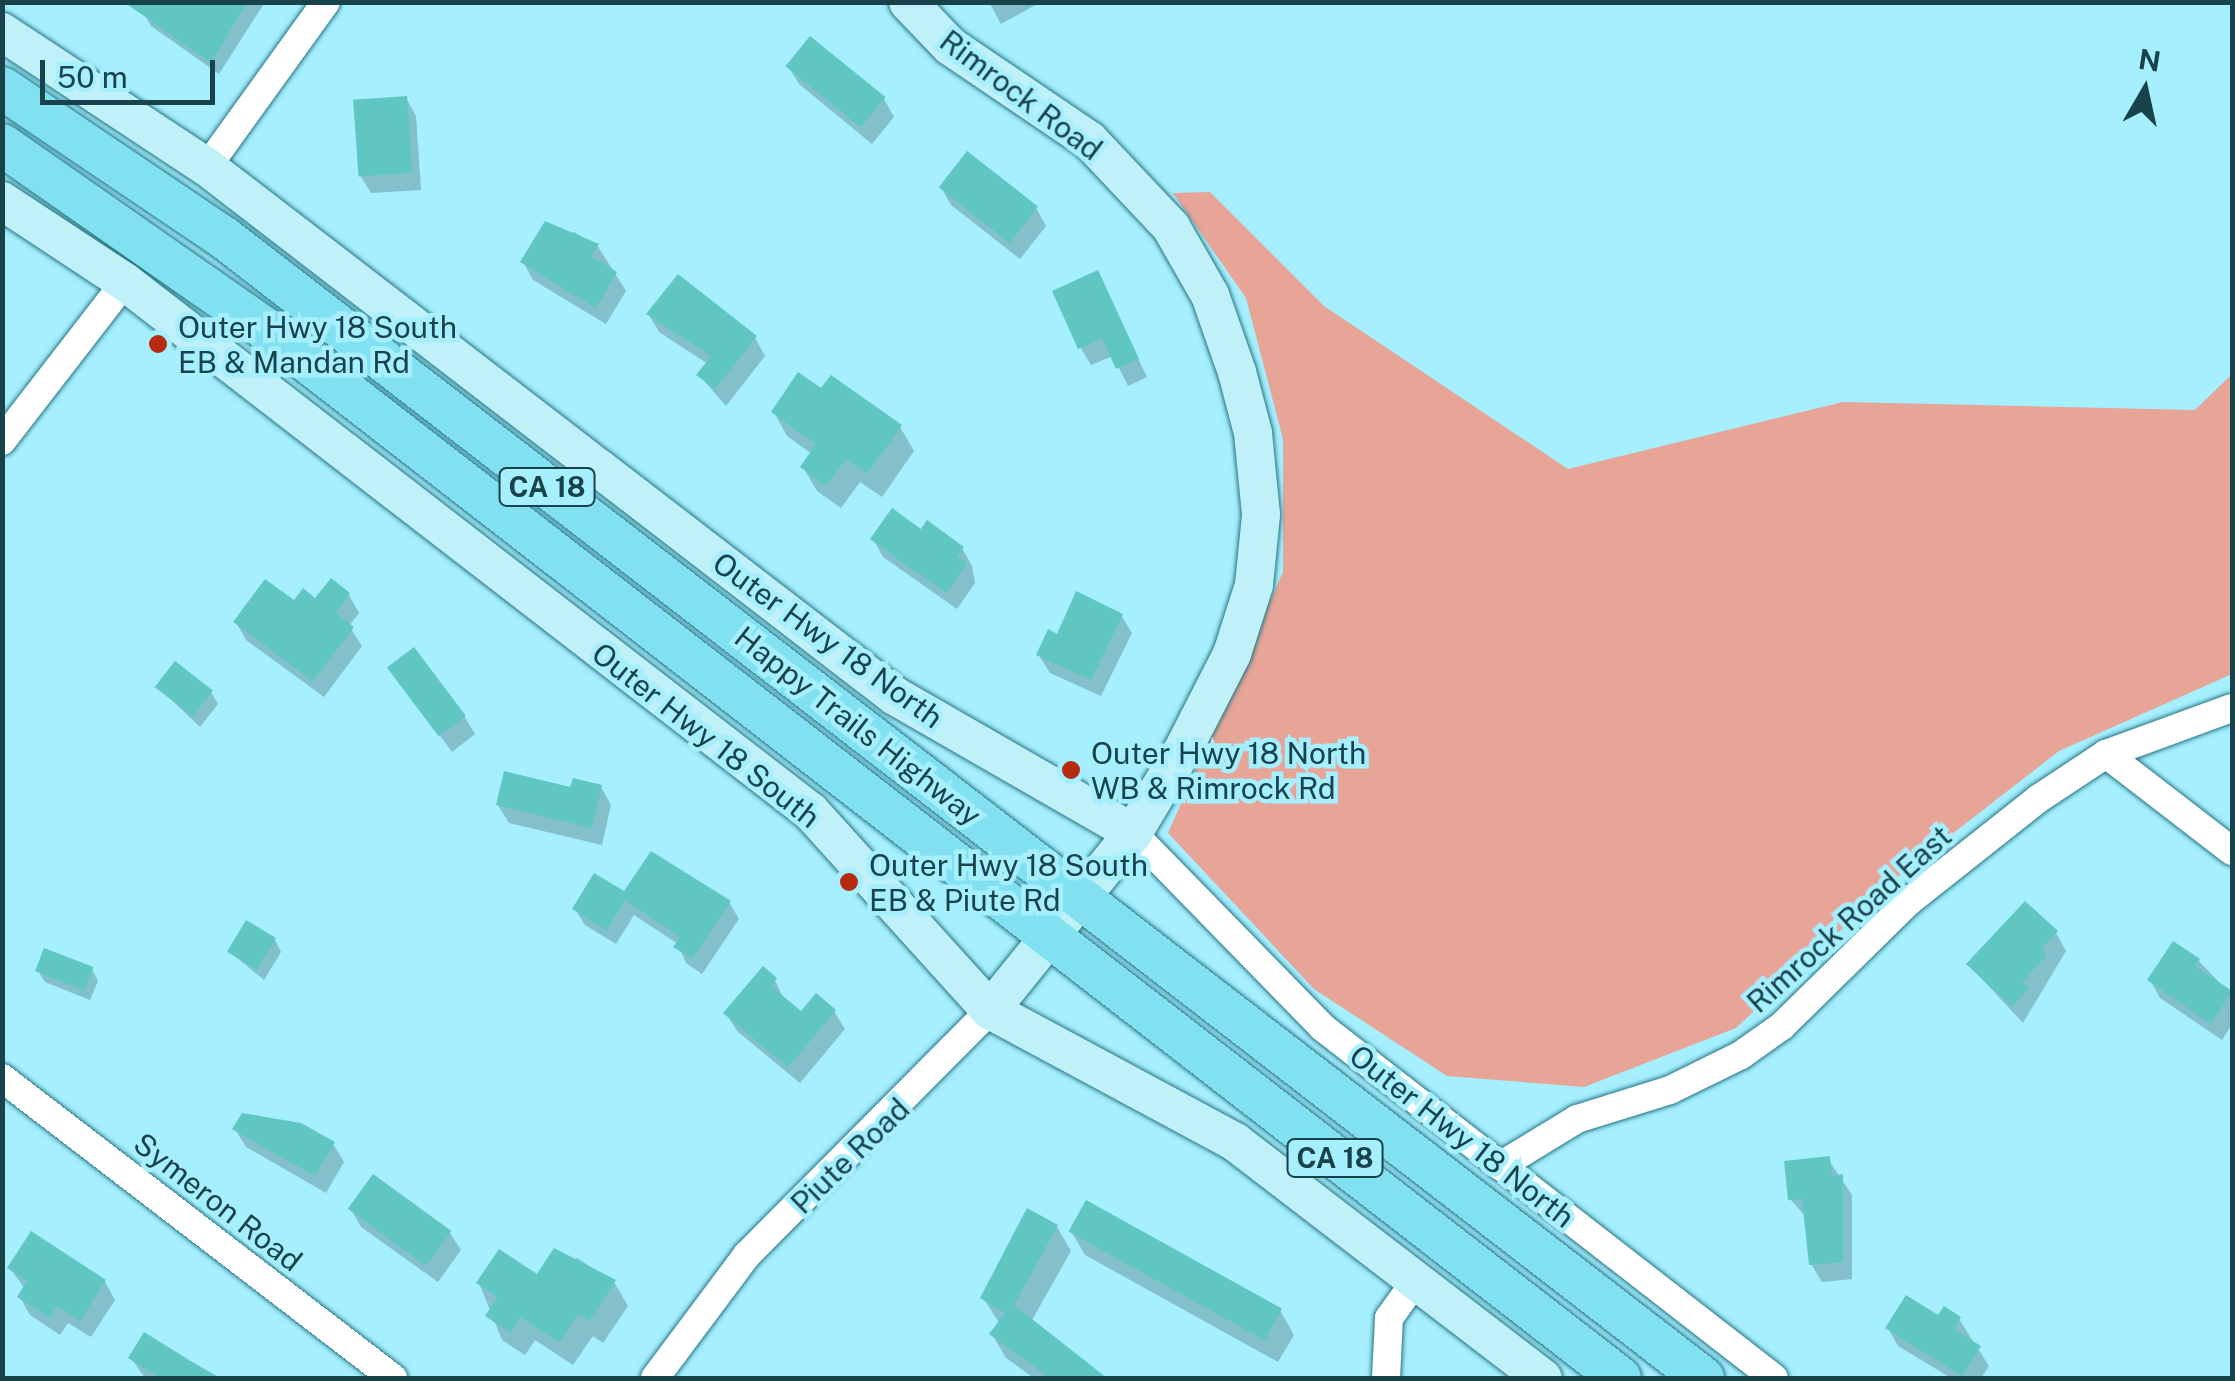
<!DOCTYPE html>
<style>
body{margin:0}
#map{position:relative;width:2235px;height:1381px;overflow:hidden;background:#a5efff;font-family:"Public Sans",sans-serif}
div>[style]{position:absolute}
.green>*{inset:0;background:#e7a597}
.shadow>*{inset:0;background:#0003}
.building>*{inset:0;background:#5fc6c2;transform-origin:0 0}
.roads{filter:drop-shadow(0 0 2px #267482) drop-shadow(0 0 2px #267482)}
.street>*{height:28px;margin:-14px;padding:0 14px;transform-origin:14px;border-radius:14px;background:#fff}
.secondary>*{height:38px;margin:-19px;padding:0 19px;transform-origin:19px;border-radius:19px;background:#c0f0f8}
.primary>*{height:42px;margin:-21px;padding:0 21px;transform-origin:21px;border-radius:21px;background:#82e1f1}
.dots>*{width:28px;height:28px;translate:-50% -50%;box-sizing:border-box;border:5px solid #a5efff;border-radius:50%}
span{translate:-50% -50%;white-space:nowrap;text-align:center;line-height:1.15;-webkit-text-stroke:9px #a5efff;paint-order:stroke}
.shield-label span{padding:2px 8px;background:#a5efff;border:2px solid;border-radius:8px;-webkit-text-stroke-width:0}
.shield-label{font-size:28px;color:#19434b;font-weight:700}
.street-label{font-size:30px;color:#19434b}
.poi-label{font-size:30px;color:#19434b}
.left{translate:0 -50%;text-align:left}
.frame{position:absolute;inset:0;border:5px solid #19434b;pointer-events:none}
.north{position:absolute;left:2095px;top:40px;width:100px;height:100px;-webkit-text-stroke:8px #a5efff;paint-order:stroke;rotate:9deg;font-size:28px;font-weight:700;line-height:40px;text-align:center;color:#19434b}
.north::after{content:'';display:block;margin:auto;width:35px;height:45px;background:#19434b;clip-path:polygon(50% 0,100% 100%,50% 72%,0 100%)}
.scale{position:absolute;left:40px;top:60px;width:175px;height:45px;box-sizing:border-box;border:5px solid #19434b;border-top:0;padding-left:12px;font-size:30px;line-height:35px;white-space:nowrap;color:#19434b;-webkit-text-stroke:8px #a5efff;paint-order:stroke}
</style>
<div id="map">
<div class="green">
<div style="clip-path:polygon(1210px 192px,1324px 306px,1568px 469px,1843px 402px,2195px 410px,2232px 374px,2232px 674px,2059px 751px,1903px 872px,1736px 1028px,1584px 1087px,1447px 1076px,1314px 989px,1168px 833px,1283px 572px,1283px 439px,1246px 298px,1173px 193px)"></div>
</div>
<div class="shadow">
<div style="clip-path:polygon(149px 2px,265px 2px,219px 74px,151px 26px,143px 12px)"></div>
<div style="clip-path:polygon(989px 2px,1041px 2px,1001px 24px)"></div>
<div style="clip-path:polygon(788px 66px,884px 99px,894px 117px,872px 144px,799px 84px)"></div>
<div style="clip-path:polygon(406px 98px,416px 116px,421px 190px,371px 193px,360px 175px)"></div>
<div style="clip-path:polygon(941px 187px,1036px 208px,1046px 226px,1020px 259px,951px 205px)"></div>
<div style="clip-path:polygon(574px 232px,597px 245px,626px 291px,606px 324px,533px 280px,523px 262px)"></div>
<div style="clip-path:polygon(1097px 273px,1147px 377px,1128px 386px,1113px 356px,1091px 365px,1080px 347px)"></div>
<div style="clip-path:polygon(649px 315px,755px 338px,765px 356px,726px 406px,699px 375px,708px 364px,659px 332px)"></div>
<div style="clip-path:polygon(822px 392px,900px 427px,914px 451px,882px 497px,860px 482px,841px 508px,817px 491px,803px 467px,812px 454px,787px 436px,774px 412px)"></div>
<div style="clip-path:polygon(922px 532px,962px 548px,972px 566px,975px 583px,957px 609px,883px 557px,873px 539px)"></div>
<div style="clip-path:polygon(349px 595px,359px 613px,349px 626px,362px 646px,324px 697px,246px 640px,236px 622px)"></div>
<div style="clip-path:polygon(1121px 615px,1132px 633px,1101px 696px,1050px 673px,1039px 655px,1058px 637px)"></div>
<div style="clip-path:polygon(391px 669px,464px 716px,475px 734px,452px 752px)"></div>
<div style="clip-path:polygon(158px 687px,211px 692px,218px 704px,200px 727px)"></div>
<div style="clip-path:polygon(601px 787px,611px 805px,602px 845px,509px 823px,498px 805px)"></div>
<div style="clip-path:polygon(625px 895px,729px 902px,739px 919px,702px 974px,686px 963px,678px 944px,634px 915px,616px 944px,585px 925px,575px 909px)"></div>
<div style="clip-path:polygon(2056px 933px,2066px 951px,2023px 1023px,1969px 965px)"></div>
<div style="clip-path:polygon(275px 940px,281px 952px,264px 980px,230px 952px)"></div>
<div style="clip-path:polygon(2198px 960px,2232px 996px,2232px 1024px,2222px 1040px,2160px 998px,2150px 980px)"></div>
<div style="clip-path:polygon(92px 969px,98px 981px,90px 1000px,45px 982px,38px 971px)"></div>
<div style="clip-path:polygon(775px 980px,784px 1000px,801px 1014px,834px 1011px,845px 1029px,800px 1083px,737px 1031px,726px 1013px)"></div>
<div style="clip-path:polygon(235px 1129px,333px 1144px,344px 1162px,326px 1193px,246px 1147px)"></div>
<div style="clip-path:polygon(1828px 1159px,1852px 1195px,1852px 1279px,1822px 1282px,1811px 1264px,1806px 1217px,1790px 1199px)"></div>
<div style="clip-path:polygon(351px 1209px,450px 1233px,461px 1250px,438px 1282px,361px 1227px)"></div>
<div style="clip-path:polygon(1057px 1227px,1071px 1251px,1031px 1322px,1103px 1378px,1034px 1378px,1006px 1358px,992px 1334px,1000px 1324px,983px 1298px)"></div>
<div style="clip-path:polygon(1071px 1231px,1280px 1310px,1294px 1335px,1278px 1362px,1085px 1255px)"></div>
<div style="clip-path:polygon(577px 1258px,614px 1282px,628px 1306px,603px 1343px,593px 1336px,573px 1365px,535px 1340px,525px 1355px,502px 1340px,479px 1283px,538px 1278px)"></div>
<div style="clip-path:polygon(10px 1268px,105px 1282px,115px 1300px,91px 1337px,68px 1323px,60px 1335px,30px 1315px,20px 1297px,25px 1289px)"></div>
<div style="clip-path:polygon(1939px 1318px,1959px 1319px,1989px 1366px,1981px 1378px,1951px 1378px,1898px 1346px,1888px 1328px)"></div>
<div style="clip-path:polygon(145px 1336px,221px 1378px,145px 1378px,131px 1358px)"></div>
</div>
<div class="building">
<div style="clip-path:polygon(124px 2px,247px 2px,211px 63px)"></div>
<div style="left:810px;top:36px;width:97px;height:39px;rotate:39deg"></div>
<div style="left:407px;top:96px;width:77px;height:54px;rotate:86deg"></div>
<div style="left:967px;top:151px;width:90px;height:46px;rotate:38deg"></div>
<div style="clip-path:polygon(545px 221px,599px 244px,591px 256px,617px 272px,596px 308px,520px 262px)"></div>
<div style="clip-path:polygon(1098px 270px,1139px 359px,1116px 369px,1102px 338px,1078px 349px,1052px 291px)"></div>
<div style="clip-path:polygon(678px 274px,757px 336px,715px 389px,696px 375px,711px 356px,646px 314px)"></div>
<div style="clip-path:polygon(798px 372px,821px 388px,831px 375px,902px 425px,867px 474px,846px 459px,826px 486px,800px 467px,816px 444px,771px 412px)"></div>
<div style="clip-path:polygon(892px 508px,921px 529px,927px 520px,964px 547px,957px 556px,967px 563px,946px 593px,870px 539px)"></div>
<div style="clip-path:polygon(331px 578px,350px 593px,336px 613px,354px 627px,313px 681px,233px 622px,265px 579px,294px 600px,303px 588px,315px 598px)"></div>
<div style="clip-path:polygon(1076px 591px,1123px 614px,1091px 680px,1036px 655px,1048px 629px,1057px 634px)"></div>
<div style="left:414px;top:647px;width:86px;height:34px;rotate:53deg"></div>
<div style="left:175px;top:661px;width:48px;height:33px;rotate:38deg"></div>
<div style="clip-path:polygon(504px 771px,570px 787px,573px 778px,602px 785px,592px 828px,496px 805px)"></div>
<div style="clip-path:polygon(651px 851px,731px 901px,692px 959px,673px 947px,680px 937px,625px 900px,607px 930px,572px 909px,594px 873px,624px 891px)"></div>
<div style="clip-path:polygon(2025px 901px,2058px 931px,2041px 949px,2047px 955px,2022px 982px,2029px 988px,2012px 1007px,1966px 964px)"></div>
<div style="left:246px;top:920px;width:35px;height:37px;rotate:31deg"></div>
<div style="clip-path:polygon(2173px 941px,2200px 959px,2195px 966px,2232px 991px,2211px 1024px,2147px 980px)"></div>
<div style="left:44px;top:948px;width:53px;height:25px;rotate:21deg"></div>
<div style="clip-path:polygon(763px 966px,777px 978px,771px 986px,801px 1011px,816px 993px,836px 1010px,788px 1067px,723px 1013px)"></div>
<div style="clip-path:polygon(242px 1113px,301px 1123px,335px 1142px,315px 1176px,232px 1129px)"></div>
<div style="clip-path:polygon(1830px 1156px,1832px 1176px,1843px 1174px,1843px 1262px,1809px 1265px,1802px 1199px,1788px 1200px,1784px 1161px)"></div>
<div style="left:373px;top:1174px;width:97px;height:43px;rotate:36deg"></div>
<div style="left:1086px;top:1200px;width:224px;height:36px;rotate:29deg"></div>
<div style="clip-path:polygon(1027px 1208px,1058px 1225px,1014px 1305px,1107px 1378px,1050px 1378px,989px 1334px,1005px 1313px,980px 1298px)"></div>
<div style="clip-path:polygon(31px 1231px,106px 1280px,80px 1321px,57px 1306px,50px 1318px,17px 1297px,27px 1281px,7px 1268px)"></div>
<div style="clip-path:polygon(554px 1248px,616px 1280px,589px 1321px,578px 1314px,559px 1343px,520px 1317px,511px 1333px,485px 1316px,498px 1297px,476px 1283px,499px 1249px,537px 1274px)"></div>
<div style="clip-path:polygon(1906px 1295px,1938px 1315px,1944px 1306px,1961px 1317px,1954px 1330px,1981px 1346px,1962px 1376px,1885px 1328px)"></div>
<div style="clip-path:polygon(144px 1332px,218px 1378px,160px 1378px,128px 1358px)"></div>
</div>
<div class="roads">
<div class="street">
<div style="left:207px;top:167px;width:203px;rotate:-54.2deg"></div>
<div style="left:2px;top:441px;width:201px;rotate:-52.3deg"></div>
<div style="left:2106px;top:754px;width:159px;rotate:37.6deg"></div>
<div style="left:1133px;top:833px;width:271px;rotate:45.7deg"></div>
<div style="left:1322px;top:1027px;width:572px;rotate:37.83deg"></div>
<div style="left:2px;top:1078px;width:493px;rotate:37.5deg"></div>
<div style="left:1500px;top:1166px;width:90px;rotate:-31.4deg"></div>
<div style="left:1577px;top:1119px;width:97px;rotate:-17.3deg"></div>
<div style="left:1670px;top:1090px;width:79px;rotate:-26.2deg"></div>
<div style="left:1741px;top:1055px;width:50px;rotate:-35.3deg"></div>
<div style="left:1782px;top:1026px;width:177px;rotate:-44.5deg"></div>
<div style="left:1908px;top:902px;width:166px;rotate:-38.4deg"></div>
<div style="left:2038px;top:799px;width:82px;rotate:-33.5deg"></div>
<div style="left:2106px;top:754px;width:134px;rotate:-20.1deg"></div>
<div style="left:655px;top:1378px;width:154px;rotate:-53.2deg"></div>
<div style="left:747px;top:1255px;width:345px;rotate:-45.2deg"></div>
<div style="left:1386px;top:1378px;width:60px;rotate:-87.1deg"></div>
<div style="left:1389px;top:1318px;width:48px;rotate:-54.3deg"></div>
</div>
<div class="secondary">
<div style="left:908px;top:2px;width:61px;rotate:46.3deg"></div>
<div style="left:950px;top:46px;width:168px;rotate:34.1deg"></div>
<div style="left:1089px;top:140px;width:120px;rotate:46.7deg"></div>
<div style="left:1171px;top:227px;width:78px;rotate:60.2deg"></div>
<div style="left:1210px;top:295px;width:82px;rotate:70.7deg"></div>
<div style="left:1237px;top:372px;width:63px;rotate:75.3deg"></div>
<div style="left:1253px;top:433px;width:82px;rotate:84.4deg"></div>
<div style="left:1261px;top:515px;width:70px;rotate:95.7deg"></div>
<div style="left:1254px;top:585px;width:72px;rotate:107.7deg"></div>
<div style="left:1232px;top:654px;width:103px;rotate:117.1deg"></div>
<div style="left:1185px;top:746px;width:101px;rotate:120.9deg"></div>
<div style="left:1133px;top:833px;width:228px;rotate:128.9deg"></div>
<div style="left:2px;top:32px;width:245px;rotate:33.4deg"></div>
<div style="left:207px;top:167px;width:868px;rotate:37.56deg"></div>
<div style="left:895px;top:696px;width:275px;rotate:29.9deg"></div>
<div style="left:2px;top:201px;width:147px;rotate:33.4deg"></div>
<div style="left:125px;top:282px;width:867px;rotate:37.69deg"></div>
<div style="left:811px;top:812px;width:267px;rotate:47.9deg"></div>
<div style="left:990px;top:1010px;width:278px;rotate:28.3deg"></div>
<div style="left:1235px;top:1142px;width:388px;rotate:37.5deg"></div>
</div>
<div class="primary">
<div style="left:2px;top:88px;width:267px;rotate:34deg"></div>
<div style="left:223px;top:237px;width:1869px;rotate:37.63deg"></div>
<div style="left:2px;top:145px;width:320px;rotate:34.9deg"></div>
<div style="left:264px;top:328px;width:1715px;rotate:37.75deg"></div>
</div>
</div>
<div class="dots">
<div style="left:158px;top:344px;background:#b62a10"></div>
<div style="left:1071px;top:770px;background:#b62a10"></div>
<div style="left:849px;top:882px;background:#b62a10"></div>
</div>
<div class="shield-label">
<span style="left:547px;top:487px">CA 18</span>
<span style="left:1335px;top:1158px">CA 18</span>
</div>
<div class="street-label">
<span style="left:1021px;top:95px;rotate:37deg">Rimrock Road</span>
<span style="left:828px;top:640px;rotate:36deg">Outer Hwy 18 North</span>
<span style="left:858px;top:726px;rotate:38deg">Happy Trails Highway</span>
<span style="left:706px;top:735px;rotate:38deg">Outer Hwy 18 South</span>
<span style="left:1849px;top:919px;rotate:-42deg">Rimrock Road East</span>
<span style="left:1462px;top:1136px;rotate:38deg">Outer Hwy 18 North</span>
<span style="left:850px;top:1156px;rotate:-44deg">Piute Road</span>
<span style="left:218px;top:1202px;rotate:38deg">Symeron Road</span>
</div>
<div class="poi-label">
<span class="left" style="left:178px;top:344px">Outer Hwy 18 South<br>EB &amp; Mandan Rd</span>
<span class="left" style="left:1091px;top:770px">Outer Hwy 18 North<br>WB &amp; Rimrock Rd</span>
<span class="left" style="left:869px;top:882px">Outer Hwy 18 South<br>EB &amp; Piute Rd</span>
</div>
<div class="frame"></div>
<div class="north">N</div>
<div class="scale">50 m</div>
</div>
